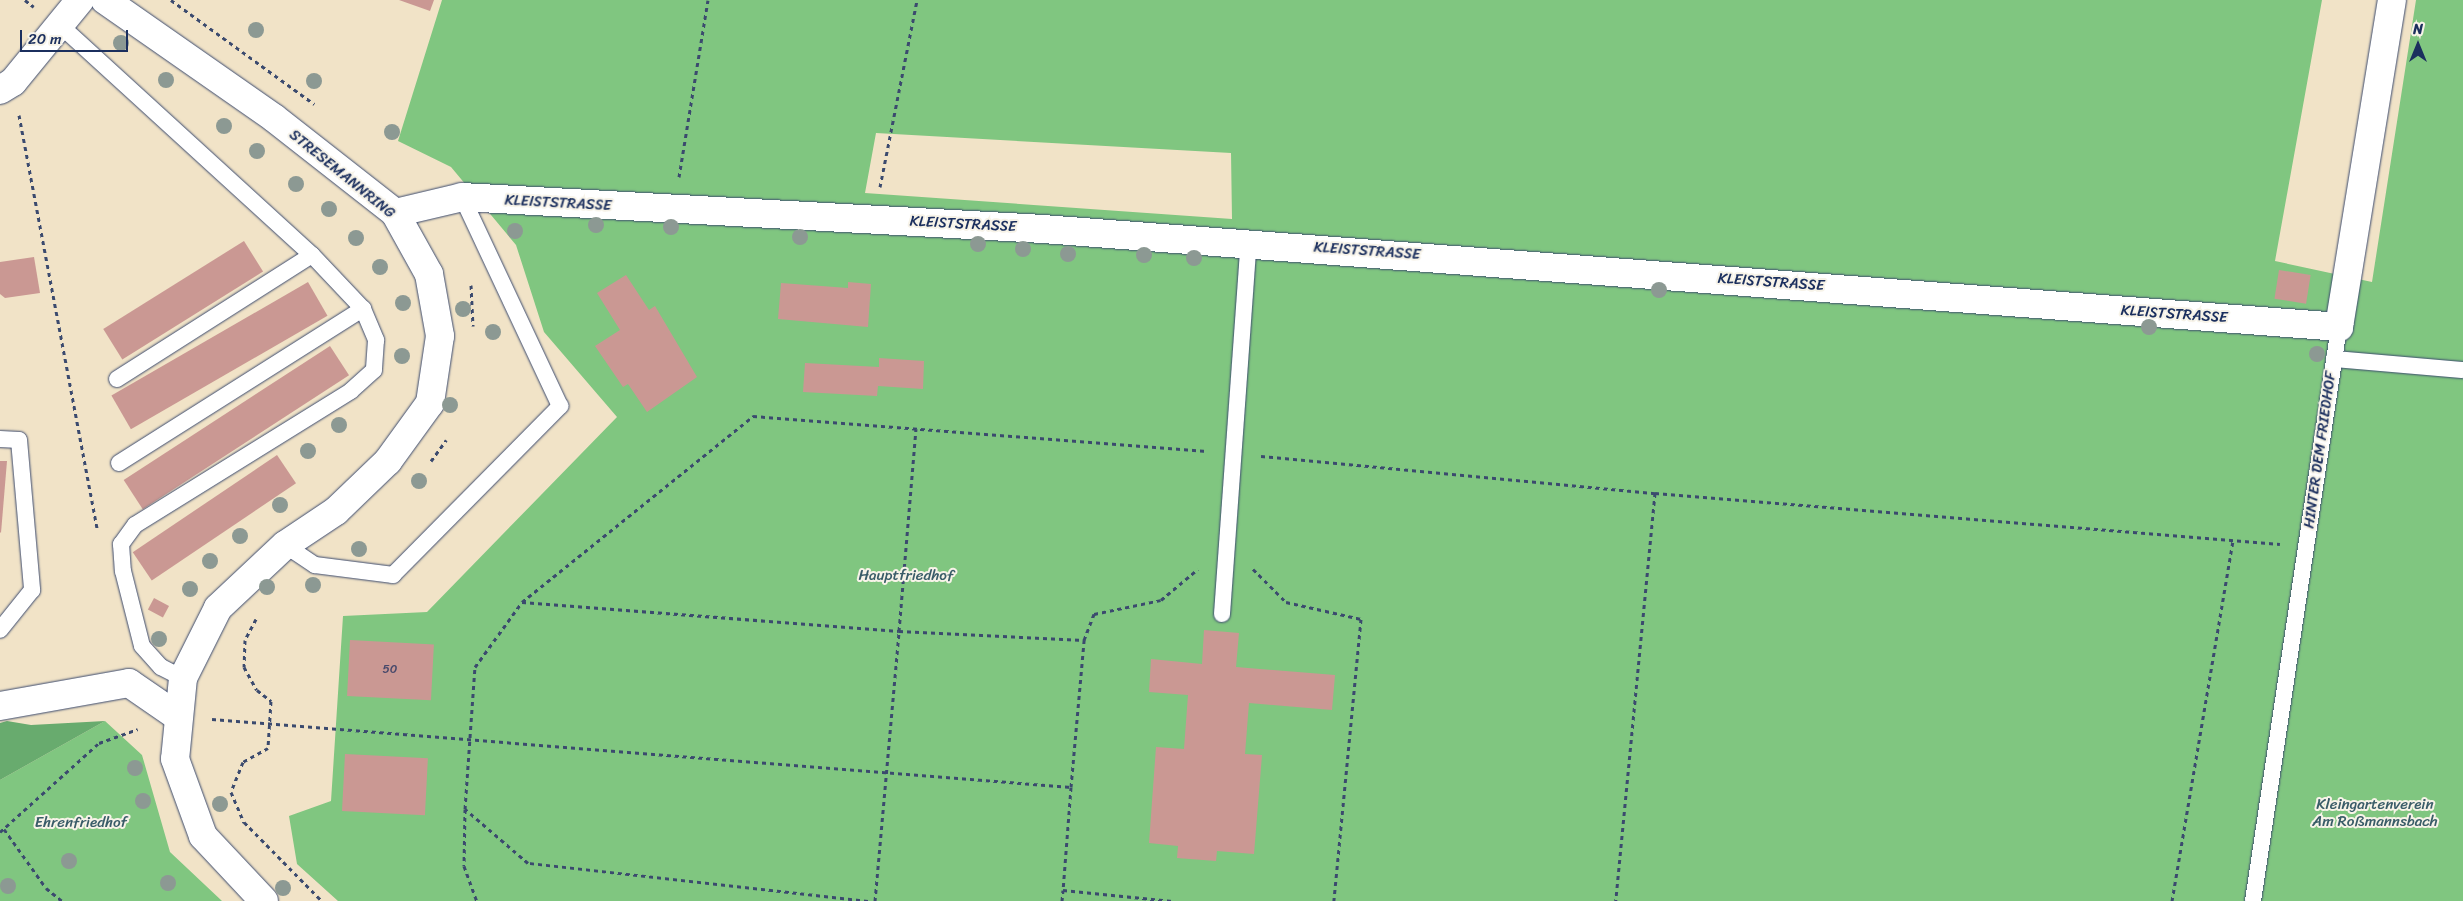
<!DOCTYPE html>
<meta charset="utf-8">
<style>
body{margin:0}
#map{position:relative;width:2463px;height:901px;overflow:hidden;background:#f1e3c7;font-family:Sriracha,sans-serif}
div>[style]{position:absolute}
.green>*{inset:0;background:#80c680}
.forest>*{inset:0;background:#68ab6e}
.building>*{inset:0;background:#ca9893;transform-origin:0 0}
.path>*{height:3px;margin-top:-1.5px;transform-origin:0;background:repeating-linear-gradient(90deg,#3b4a6e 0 4px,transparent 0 8px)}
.roads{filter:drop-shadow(0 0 1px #3b4a6e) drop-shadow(0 0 1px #3b4a6e)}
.service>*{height:16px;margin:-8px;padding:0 8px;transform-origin:8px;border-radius:8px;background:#fff}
.minor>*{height:28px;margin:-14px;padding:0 14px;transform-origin:14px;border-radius:14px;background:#fff}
.trees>*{width:16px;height:16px;margin:-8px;border-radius:50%;background:#8c9993}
span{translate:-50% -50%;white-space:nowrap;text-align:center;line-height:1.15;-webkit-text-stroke:4px #f7f3e8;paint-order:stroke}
.number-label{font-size:12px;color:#47496b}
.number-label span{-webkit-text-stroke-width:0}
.street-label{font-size:15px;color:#1b2f5e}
.park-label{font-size:15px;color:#395c68}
.north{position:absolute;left:2393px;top:20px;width:50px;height:50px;-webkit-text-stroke:4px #f7f3e8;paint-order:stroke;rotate:0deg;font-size:14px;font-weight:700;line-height:20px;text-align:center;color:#1b2f5e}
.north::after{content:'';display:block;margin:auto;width:18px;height:22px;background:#1b2f5e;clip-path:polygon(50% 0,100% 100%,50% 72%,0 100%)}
.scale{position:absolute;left:20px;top:30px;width:108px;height:22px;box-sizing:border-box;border:2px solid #1b2f5e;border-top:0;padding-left:6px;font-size:15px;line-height:18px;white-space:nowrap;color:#1b2f5e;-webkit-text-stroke:4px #f7f3e8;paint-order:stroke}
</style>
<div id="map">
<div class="green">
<div style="clip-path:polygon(evenodd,442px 0,2322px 0,2275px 261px,2372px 282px,2416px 0,2463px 0,2463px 901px,338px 901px,297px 864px,289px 816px,331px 801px,343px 616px,427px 612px,617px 417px,544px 332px,516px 245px,451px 167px,398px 141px,442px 0,876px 133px,1231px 153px,1232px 219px,865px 193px,876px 133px)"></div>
<div style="clip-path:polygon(105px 721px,142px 755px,170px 852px,222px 901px,0 901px,0 780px)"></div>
</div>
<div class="forest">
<div style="clip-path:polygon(7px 721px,31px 725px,105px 721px,0 780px,0 723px)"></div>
</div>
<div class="building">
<div style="clip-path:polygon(399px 0,434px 0,430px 11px)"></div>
<div style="left:244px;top:241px;width:36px;height:166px;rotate:58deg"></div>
<div style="clip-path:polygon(34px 257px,40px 293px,5px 298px,0 294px,0 262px)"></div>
<div style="left:2279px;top:270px;width:32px;height:29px;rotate:9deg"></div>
<div style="clip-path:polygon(626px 275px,649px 310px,655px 306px,697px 377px,647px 412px,628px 384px,623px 387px,595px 346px,620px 330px,597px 293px)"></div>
<div style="left:308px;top:282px;width:39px;height:227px;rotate:60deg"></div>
<div style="clip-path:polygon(848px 282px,871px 284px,868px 327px,778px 319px,781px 283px,848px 288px)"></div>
<div style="left:330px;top:346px;width:35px;height:246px;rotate:57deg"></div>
<div style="clip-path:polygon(879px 358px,924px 361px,923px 389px,878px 386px,877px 396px,803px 392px,805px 363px,879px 367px)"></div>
<div style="left:277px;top:455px;width:34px;height:174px;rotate:56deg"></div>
<div style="clip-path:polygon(0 461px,7px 461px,1px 533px,0 532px)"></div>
<div style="left:154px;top:598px;width:17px;height:13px;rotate:28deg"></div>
<div style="clip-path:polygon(1204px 630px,1239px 633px,1236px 667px,1335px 675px,1332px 710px,1249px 703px,1245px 754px,1262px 755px,1254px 854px,1217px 851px,1216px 861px,1177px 858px,1178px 846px,1149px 843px,1156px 747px,1184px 749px,1188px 695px,1149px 692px,1151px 659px,1202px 664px)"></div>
<div style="left:350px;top:640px;width:84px;height:56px;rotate:3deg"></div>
<div style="left:345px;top:754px;width:83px;height:57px;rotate:3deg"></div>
</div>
<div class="path">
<div style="left:25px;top:0;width:11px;rotate:38deg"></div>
<div style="left:171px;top:0;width:177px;rotate:36deg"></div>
<div style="left:19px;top:115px;width:421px;rotate:79.3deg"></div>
<div style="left:679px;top:177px;width:179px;rotate:-80.7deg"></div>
<div style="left:880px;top:187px;width:191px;rotate:-78.8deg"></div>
<div style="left:471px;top:285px;width:41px;rotate:87.2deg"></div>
<div style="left:1261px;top:456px;width:396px;rotate:5.4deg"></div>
<div style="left:1655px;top:493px;width:410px;rotate:95.5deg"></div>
<div style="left:431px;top:461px;width:26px;rotate:-54deg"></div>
<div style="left:1655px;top:493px;width:627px;rotate:4.66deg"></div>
<div style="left:1253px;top:569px;width:47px;rotate:45deg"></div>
<div style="left:1286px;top:602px;width:77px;rotate:12.8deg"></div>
<div style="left:1361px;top:619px;width:283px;rotate:95.5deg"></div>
<div style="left:522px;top:602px;width:297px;rotate:-38.8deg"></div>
<div style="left:753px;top:416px;width:455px;rotate:4.4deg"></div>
<div style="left:256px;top:619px;width:24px;rotate:118deg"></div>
<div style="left:245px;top:640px;width:27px;rotate:92deg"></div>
<div style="left:244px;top:667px;width:26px;rotate:61deg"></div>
<div style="left:257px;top:690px;width:18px;rotate:38deg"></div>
<div style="left:271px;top:701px;width:47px;rotate:93.7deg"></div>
<div style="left:268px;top:748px;width:29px;rotate:151deg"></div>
<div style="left:243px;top:762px;width:32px;rotate:112deg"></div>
<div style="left:231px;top:792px;width:33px;rotate:67deg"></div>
<div style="left:244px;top:822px;width:111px;rotate:45.4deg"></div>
<div style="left:212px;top:719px;width:862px;rotate:4.53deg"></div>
<div style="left:1071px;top:787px;width:103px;rotate:94.4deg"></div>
<div style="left:1063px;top:890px;width:110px;rotate:5.8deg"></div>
<div style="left:1071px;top:787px;width:148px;rotate:-84.9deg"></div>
<div style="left:465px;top:809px;width:57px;rotate:91deg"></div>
<div style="left:464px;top:866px;width:37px;rotate:70deg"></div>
<div style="left:4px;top:829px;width:72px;rotate:54.6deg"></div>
<div style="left:46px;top:888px;width:21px;rotate:39deg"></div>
<div style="left:0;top:832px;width:133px;rotate:-42deg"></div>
<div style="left:99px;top:743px;width:41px;rotate:-19.7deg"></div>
<div style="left:868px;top:901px;width:342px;rotate:-173.6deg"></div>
<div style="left:528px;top:863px;width:83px;rotate:-139.4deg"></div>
<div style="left:465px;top:809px;width:142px;rotate:-86deg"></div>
<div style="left:475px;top:667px;width:80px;rotate:-54.1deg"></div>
<div style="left:522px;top:602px;width:378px;rotate:4.4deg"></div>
<div style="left:899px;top:631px;width:203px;rotate:-85.2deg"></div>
<div style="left:875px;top:901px;width:271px;rotate:-84.9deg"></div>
<div style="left:899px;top:631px;width:185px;rotate:2.8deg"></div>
<div style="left:1084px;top:640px;width:28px;rotate:-69deg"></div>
<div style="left:1094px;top:614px;width:68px;rotate:-11.8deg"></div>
<div style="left:1161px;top:600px;width:48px;rotate:-40deg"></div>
<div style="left:1062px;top:901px;width:11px;rotate:-85deg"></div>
<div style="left:2172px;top:901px;width:366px;rotate:-80.4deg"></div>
</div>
<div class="roads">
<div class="service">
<div style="left:61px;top:26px;width:340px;rotate:42.4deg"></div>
<div style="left:312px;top:255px;width:74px;rotate:46.6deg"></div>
<div style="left:363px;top:309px;width:34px;rotate:67deg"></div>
<div style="left:376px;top:340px;width:30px;rotate:94deg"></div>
<div style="left:374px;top:370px;width:31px;rotate:138deg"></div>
<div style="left:351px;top:391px;width:254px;rotate:148.2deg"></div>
<div style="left:135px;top:525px;width:24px;rotate:126deg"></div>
<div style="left:121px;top:544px;width:27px;rotate:86deg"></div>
<div style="left:123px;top:571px;width:77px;rotate:75.8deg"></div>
<div style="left:142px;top:646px;width:28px;rotate:48deg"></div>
<div style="left:161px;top:667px;width:25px;rotate:27deg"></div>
<div style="left:2334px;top:359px;width:129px;rotate:4.9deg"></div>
<div style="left:117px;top:379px;width:231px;rotate:-32.5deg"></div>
<div style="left:0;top:439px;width:19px;rotate:3deg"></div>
<div style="left:19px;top:440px;width:151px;rotate:85deg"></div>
<div style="left:32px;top:590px;width:51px;rotate:128.7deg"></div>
<div style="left:119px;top:463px;width:289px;rotate:-32.3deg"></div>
<div style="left:285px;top:545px;width:36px;rotate:34deg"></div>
<div style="left:315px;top:565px;width:79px;rotate:7.3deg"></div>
<div style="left:393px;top:575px;width:238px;rotate:-45.3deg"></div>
<div style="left:560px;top:406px;width:231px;rotate:-115.1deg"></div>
<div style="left:1222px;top:614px;width:374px;rotate:-85.9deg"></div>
<div style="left:2253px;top:901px;width:580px;rotate:-81.48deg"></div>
</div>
<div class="minor">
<div style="left:105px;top:0;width:206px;rotate:34.9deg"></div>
<div style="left:274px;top:118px;width:154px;rotate:38.1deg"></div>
<div style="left:395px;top:213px;width:70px;rotate:60.9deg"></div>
<div style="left:429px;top:274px;width:63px;rotate:79.9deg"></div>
<div style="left:440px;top:336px;width:68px;rotate:98.5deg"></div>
<div style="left:430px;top:403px;width:72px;rotate:125.9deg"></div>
<div style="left:388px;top:461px;width:72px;rotate:136.1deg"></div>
<div style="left:336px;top:511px;width:61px;rotate:146.3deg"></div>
<div style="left:285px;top:545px;width:92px;rotate:136.8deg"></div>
<div style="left:218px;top:608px;width:78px;rotate:116.6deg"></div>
<div style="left:183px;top:678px;width:81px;rotate:95.6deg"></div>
<div style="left:175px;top:759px;width:82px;rotate:70deg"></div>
<div style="left:203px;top:836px;width:89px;rotate:46.8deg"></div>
<div style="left:0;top:90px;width:15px;rotate:-32deg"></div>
<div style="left:13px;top:82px;width:106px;rotate:-50.7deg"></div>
<div style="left:395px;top:213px;width:69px;rotate:-13.4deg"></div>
<div style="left:462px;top:197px;width:582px;rotate:3.15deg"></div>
<div style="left:1043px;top:229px;width:1300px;rotate:4.32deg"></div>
<div style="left:2339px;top:327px;width:331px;rotate:-80.8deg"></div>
<div style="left:0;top:706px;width:131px;rotate:-10.1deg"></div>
<div style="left:129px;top:683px;width:58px;rotate:34.5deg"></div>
</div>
</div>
<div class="trees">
<div style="left:256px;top:30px"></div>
<div style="left:121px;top:43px"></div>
<div style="left:166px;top:80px"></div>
<div style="left:314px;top:81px"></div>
<div style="left:224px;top:126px"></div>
<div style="left:392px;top:132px"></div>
<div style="left:257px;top:151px"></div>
<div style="left:296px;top:184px"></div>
<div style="left:329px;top:209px"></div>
<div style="left:596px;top:225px"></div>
<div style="left:671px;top:227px"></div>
<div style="left:515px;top:231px"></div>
<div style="left:800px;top:237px"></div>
<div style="left:356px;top:238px"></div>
<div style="left:978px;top:244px"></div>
<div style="left:1023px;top:249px"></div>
<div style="left:1068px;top:254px"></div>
<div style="left:1144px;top:255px"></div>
<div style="left:1194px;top:258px"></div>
<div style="left:380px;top:267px"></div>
<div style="left:1659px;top:290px"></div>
<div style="left:403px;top:303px"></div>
<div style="left:463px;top:309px"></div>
<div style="left:2149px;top:327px"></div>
<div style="left:493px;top:332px"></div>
<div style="left:2317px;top:354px"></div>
<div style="left:402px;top:356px"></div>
<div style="left:450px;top:405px"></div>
<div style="left:339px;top:425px"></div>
<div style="left:308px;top:451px"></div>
<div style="left:419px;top:481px"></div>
<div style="left:280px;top:505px"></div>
<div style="left:240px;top:536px"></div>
<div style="left:359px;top:549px"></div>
<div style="left:210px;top:561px"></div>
<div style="left:313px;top:585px"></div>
<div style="left:267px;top:587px"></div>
<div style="left:190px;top:589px"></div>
<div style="left:159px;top:639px"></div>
<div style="left:135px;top:768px"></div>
<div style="left:143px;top:801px"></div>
<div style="left:220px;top:804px"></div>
<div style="left:69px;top:861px"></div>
<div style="left:168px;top:883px"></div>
<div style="left:8px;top:886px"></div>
<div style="left:283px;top:888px"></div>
</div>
<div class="number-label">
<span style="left:390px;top:670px">50</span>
</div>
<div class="street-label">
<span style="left:342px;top:174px;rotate:39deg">STRESEMANNRING</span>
<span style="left:558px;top:203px;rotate:3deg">KLEISTSTRASSE</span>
<span style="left:963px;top:224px;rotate:3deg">KLEISTSTRASSE</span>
<span style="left:1367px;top:251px;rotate:4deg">KLEISTSTRASSE</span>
<span style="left:1771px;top:282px;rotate:4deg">KLEISTSTRASSE</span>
<span style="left:2174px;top:314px;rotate:4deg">KLEISTSTRASSE</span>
<span style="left:2320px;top:450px;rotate:-82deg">HINTER DEM FRIEDHOF</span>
</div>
<div class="park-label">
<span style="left:906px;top:576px">Hauptfriedhof</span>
<span style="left:2375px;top:813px">Kleingartenverein<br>Am Roßmannsbach</span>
<span style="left:81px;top:823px">Ehrenfriedhof</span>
</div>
<div class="north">N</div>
<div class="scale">20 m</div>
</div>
